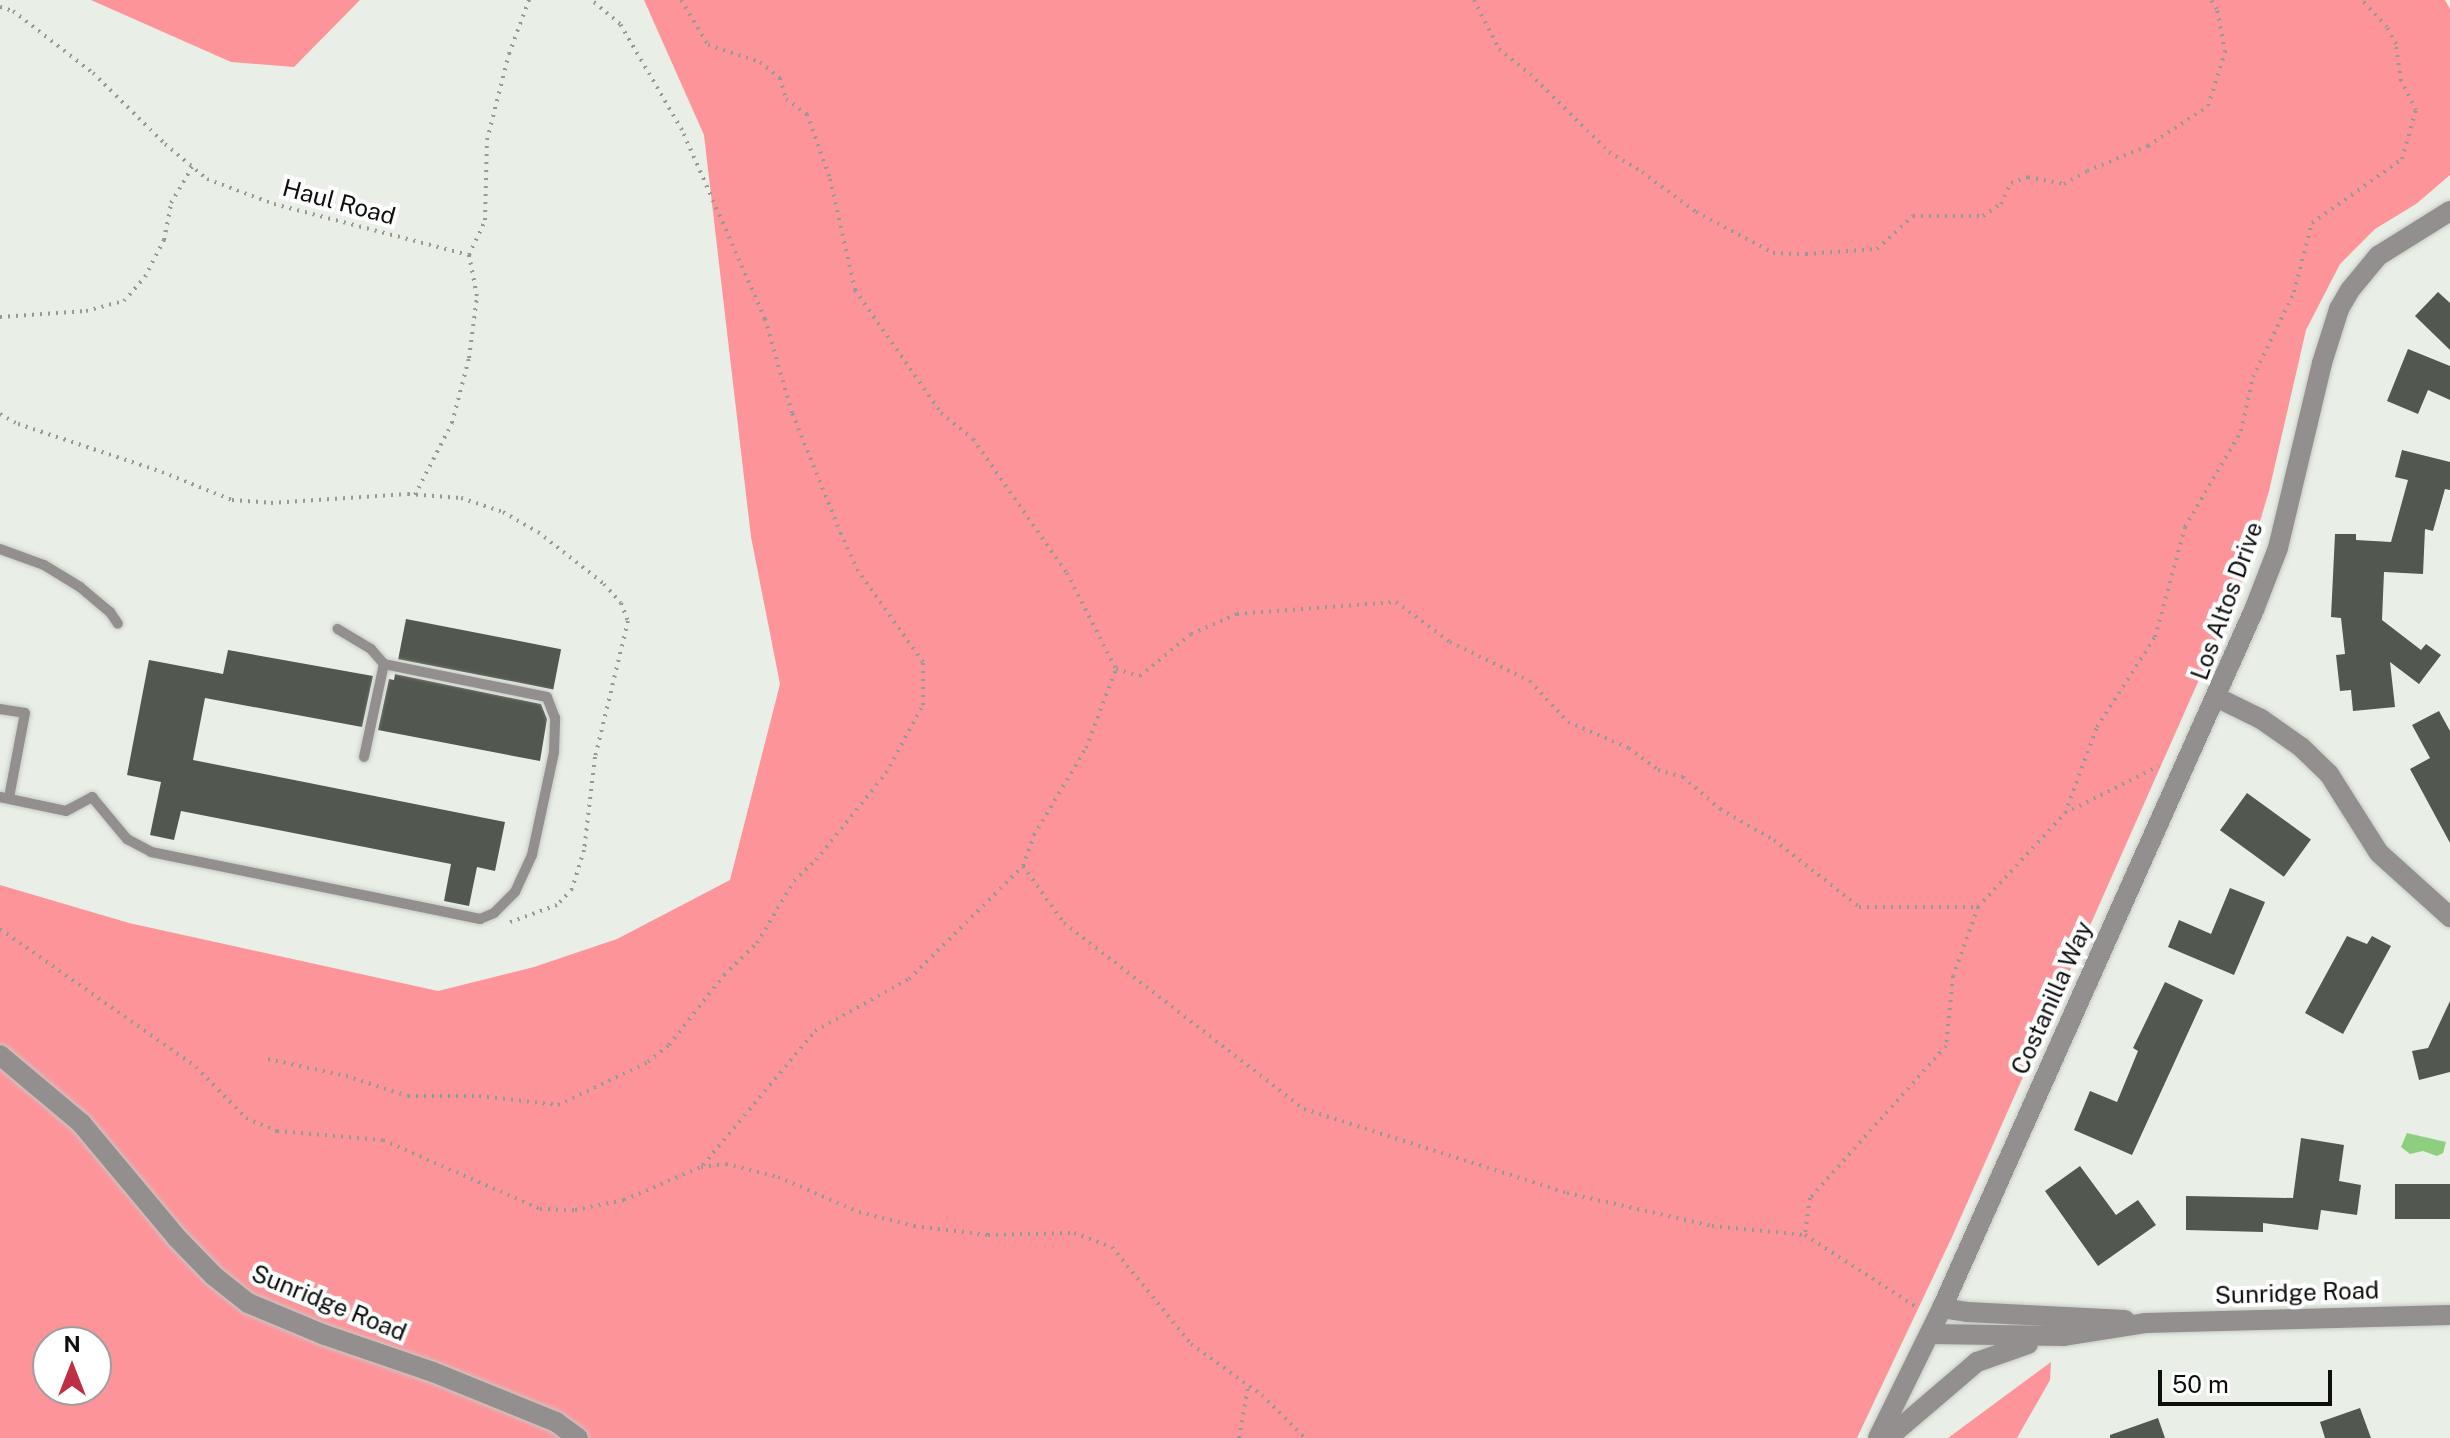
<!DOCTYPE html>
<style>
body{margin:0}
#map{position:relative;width:2450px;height:1438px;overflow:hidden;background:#e9efe7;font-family:"Public Sans",sans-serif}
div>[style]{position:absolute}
.forest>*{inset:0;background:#fd949a}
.water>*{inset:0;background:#8fce7f}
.building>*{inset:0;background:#525750;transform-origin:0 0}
.path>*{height:4px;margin-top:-2px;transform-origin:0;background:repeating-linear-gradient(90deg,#969a94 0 2px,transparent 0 8px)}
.roads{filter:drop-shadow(0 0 2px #c6cbc4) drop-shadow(0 0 2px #c6cbc4)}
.service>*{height:10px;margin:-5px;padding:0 5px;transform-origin:5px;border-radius:5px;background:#948f8f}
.minor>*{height:20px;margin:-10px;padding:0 10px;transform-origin:10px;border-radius:10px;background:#948f8f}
.tertiary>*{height:20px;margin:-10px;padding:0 10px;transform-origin:10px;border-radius:10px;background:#948f8f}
span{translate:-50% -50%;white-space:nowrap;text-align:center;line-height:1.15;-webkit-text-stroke:8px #fff;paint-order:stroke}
.street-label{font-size:24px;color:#0d0f0c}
.north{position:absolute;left:32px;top:1326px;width:80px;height:80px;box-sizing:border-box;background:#fff;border:2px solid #9e9f9e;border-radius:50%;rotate:0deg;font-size:22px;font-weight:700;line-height:32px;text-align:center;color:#0d0f0c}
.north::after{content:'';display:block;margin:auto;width:28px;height:36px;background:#be2e45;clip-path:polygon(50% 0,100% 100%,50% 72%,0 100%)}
.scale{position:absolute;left:2158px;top:1370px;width:174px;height:36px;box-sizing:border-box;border:4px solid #0d0f0c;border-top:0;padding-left:10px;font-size:24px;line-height:28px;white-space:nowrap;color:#0d0f0c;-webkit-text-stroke:6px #fff;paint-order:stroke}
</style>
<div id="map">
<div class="forest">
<div style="clip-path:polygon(91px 0,360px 0,294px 67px,231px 62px)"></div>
<div style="clip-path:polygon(evenodd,644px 0,2445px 0,2450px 9px,2450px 175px,2416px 204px,2375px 229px,2340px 264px,2306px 330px,2269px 491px,2241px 585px,1952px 1237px,1857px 1438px,0 1438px,0 885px,129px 923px,438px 991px,534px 967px,617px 939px,730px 880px,780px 684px,751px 537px,704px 135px,644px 0,48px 1342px,96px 1342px,96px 1390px,48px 1390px,48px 1342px)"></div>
<div style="clip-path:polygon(2051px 1362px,2050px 1380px,2017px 1438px,1948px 1438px)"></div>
</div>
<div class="water">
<div style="clip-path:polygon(2407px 1133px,2446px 1142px,2443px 1153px,2437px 1156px,2423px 1151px,2410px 1154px,2401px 1147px)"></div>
</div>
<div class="building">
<div style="clip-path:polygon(2438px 292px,2450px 303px,2450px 350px,2415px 316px)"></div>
<div style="clip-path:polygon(2408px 349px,2450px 366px,2450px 400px,2428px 390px,2418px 414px,2387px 401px)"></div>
<div style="clip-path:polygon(2402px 450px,2450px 462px,2450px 490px,2445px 489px,2433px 531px,2425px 529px,2423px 574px,2384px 572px,2382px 620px,2421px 650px,2426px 644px,2441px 655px,2419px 684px,2390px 662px,2395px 707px,2353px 711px,2351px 690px,2340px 691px,2336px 655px,2345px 654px,2341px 618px,2331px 617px,2335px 534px,2356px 534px,2356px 540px,2391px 542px,2408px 480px,2395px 477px)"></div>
<div style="left:406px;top:619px;width:158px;height:41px;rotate:11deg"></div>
<div style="clip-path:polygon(228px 650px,373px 676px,362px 727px,205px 698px,193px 760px,505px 822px,495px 871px,477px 867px,469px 906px,444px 901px,451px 864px,181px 811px,174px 840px,150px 835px,161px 782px,127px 775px,149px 660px,223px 674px)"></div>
<div style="clip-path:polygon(395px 674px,541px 704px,547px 719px,540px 761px,378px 730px,389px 679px,394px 680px)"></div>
<div style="clip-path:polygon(2439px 711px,2450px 731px,2450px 843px,2410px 769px,2430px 758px,2412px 725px)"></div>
<div style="left:2247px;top:793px;width:79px;height:46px;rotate:36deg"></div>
<div style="clip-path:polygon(2230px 888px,2265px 902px,2234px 975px,2168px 947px,2179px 920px,2211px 934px)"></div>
<div style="clip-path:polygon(2347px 936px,2367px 944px,2372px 936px,2391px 946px,2343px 1034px,2305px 1013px)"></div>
<div style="clip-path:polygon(2165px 982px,2203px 1000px,2132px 1155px,2074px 1130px,2090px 1091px,2117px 1102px,2138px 1051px,2133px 1048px)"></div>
<div style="clip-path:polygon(2450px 1001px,2450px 1072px,2419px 1080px,2412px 1051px,2428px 1048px)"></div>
<div style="clip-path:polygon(2301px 1138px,2344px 1145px,2339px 1181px,2361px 1185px,2357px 1215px,2321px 1210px,2318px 1230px,2263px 1223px,2263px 1232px,2186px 1230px,2186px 1196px,2293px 1198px)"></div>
<div style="clip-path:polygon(2080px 1166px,2116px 1215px,2138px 1200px,2156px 1225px,2098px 1266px,2045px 1191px)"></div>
<div style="left:2395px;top:1184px;width:55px;height:35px"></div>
<div style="clip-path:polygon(2360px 1408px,2371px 1438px,2325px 1438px,2320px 1422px)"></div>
<div style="clip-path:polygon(2158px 1418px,2165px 1438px,2110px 1438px,2110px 1435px)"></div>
</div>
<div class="path">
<div style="left:681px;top:0;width:52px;rotate:59deg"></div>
<div style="left:708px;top:45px;width:55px;rotate:18.1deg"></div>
<div style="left:760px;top:62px;width:26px;rotate:39deg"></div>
<div style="left:780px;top:78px;width:22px;rotate:74deg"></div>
<div style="left:786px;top:99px;width:26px;rotate:36deg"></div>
<div style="left:807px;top:114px;width:69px;rotate:70.5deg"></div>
<div style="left:830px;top:179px;width:114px;rotate:77.3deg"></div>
<div style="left:855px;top:290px;width:150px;rotate:55deg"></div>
<div style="left:941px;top:413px;width:41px;rotate:39.1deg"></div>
<div style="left:973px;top:439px;width:164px;rotate:55deg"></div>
<div style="left:1067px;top:573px;width:108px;rotate:63deg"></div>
<div style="left:1116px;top:669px;width:25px;rotate:16deg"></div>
<div style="left:1140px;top:676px;width:66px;rotate:-39.5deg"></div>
<div style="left:1191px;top:634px;width:50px;rotate:-23.5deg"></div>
<div style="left:1237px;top:614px;width:159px;rotate:-4.3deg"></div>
<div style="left:1396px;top:602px;width:67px;rotate:36.5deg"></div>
<div style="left:1450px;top:642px;width:89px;rotate:26deg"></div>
<div style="left:1530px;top:681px;width:56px;rotate:47.2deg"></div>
<div style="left:1568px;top:722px;width:66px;rotate:23.1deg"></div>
<div style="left:1629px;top:748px;width:36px;rotate:37deg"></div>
<div style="left:1658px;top:770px;width:26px;rotate:16deg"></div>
<div style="left:1683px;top:777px;width:49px;rotate:40.9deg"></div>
<div style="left:1720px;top:809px;width:62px;rotate:29.9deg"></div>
<div style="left:1774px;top:840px;width:108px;rotate:38.2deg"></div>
<div style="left:1859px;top:907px;width:119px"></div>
<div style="left:1978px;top:907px;width:73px;rotate:109.9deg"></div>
<div style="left:1953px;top:976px;width:70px;rotate:95.7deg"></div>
<div style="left:1946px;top:1046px;width:204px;rotate:131.8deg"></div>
<div style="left:1810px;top:1198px;width:37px;rotate:98deg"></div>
<div style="left:1805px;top:1235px;width:135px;rotate:32.9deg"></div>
<div style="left:1474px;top:0;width:55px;rotate:63deg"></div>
<div style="left:1499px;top:49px;width:40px;rotate:39deg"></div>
<div style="left:1530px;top:74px;width:111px;rotate:44.6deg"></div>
<div style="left:1609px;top:152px;width:39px;rotate:31deg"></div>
<div style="left:1642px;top:172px;width:67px;rotate:36.5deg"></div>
<div style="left:1696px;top:212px;width:87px;rotate:28deg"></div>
<div style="left:1773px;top:253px;width:33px;rotate:2deg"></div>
<div style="left:1806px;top:254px;width:71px;rotate:-4deg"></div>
<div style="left:1877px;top:249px;width:49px;rotate:-42.5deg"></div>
<div style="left:1913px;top:216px;width:70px"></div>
<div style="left:1983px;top:216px;width:22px;rotate:-34deg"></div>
<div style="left:2001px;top:204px;width:23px;rotate:-65deg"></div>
<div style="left:2011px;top:183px;width:18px;rotate:-19deg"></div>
<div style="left:2028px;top:177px;width:37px;rotate:11deg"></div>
<div style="left:2064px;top:184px;width:26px;rotate:-29deg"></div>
<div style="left:2087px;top:171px;width:66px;rotate:-22.3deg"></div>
<div style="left:2148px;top:146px;width:72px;rotate:-33.7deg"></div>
<div style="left:2208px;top:106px;width:57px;rotate:-72.5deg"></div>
<div style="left:2225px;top:52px;width:44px;rotate:-100.5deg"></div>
<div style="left:2217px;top:9px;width:11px;rotate:-124deg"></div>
<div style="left:0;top:7px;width:14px;rotate:17deg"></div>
<div style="left:13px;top:11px;width:101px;rotate:37.8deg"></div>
<div style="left:93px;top:73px;width:101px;rotate:44.6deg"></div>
<div style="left:165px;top:144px;width:55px;rotate:39.8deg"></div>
<div style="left:207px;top:179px;width:72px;rotate:20.5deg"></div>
<div style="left:274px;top:204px;width:202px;rotate:14.7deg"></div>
<div style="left:469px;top:255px;width:38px;rotate:-65deg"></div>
<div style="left:485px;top:220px;width:80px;rotate:-88.6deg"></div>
<div style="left:487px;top:140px;width:89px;rotate:-75.7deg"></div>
<div style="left:509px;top:54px;width:58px;rotate:-69.7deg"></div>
<div style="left:0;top:317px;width:86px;rotate:-4deg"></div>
<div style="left:86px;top:311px;width:39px;rotate:-15deg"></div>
<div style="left:124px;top:301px;width:32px;rotate:-49deg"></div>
<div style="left:145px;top:277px;width:42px;rotate:-62.8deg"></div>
<div style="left:164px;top:240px;width:38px;rotate:-79deg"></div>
<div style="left:171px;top:203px;width:42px;rotate:-59.7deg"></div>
<div style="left:0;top:414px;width:21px;rotate:29deg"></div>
<div style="left:18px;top:424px;width:152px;rotate:18.4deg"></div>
<div style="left:162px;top:472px;width:75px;rotate:21.8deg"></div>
<div style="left:232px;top:500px;width:39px;rotate:4deg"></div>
<div style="left:271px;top:503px;width:137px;rotate:-3.8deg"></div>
<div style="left:408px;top:494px;width:53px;rotate:4.3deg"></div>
<div style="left:461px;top:498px;width:44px;rotate:18.4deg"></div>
<div style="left:503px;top:512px;width:40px;rotate:29.7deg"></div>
<div style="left:538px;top:532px;width:84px;rotate:38.2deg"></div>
<div style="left:604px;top:584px;width:25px;rotate:48deg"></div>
<div style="left:621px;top:603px;width:19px;rotate:69deg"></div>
<div style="left:628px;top:621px;width:140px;rotate:103.6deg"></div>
<div style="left:595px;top:757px;width:94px;rotate:96.7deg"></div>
<div style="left:584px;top:850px;width:41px;rotate:107.1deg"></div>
<div style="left:572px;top:889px;width:22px;rotate:133deg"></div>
<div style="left:557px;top:905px;width:50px;rotate:160.1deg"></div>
<div style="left:415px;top:495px;width:81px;rotate:-62.8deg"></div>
<div style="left:452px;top:423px;width:67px;rotate:-75.3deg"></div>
<div style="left:469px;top:358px;width:63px;rotate:-82.6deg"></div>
<div style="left:477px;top:296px;width:42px;rotate:-101deg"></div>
<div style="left:2065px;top:813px;width:92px;rotate:-69.6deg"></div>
<div style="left:2097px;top:727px;width:107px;rotate:-57.2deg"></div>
<div style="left:2155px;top:637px;width:114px;rotate:-74.7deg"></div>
<div style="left:2185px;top:527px;width:111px;rotate:-59.7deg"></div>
<div style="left:2241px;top:431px;width:55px;rotate:-77.5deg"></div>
<div style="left:2253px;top:377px;width:94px;rotate:-64.2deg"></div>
<div style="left:2294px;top:292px;width:71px;rotate:-75.4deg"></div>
<div style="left:2312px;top:223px;width:110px;rotate:-35.4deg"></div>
<div style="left:2402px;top:159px;width:51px;rotate:-74.1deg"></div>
<div style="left:2416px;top:110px;width:33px;rotate:-117deg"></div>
<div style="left:2401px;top:81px;width:37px;rotate:-98deg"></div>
<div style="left:2396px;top:44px;width:19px;rotate:-118deg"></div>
<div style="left:2387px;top:27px;width:37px;rotate:-133deg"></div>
<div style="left:1023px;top:866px;width:70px;rotate:54.3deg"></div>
<div style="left:1064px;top:923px;width:304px;rotate:37.8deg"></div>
<div style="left:1304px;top:1109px;width:276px;rotate:17.7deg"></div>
<div style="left:1567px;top:1193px;width:149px;rotate:12.8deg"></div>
<div style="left:1712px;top:1226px;width:93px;rotate:5.5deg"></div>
<div style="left:1978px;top:907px;width:128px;rotate:-47.2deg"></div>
<div style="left:2065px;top:813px;width:105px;rotate:-26.6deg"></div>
<div style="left:0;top:929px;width:240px;rotate:35.1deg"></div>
<div style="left:196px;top:1067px;width:71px;rotate:45.6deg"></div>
<div style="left:246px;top:1118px;width:34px;rotate:23deg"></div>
<div style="left:277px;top:1131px;width:106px;rotate:4.9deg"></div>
<div style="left:383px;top:1140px;width:171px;rotate:23.7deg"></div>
<div style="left:540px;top:1209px;width:35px;rotate:2deg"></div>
<div style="left:575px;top:1210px;width:50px;rotate:-11.5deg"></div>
<div style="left:624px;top:1200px;width:84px;rotate:-23.2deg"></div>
<div style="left:701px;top:1167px;width:25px;rotate:-7deg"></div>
<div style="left:726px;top:1164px;width:54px;rotate:14deg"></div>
<div style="left:778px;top:1177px;width:88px;rotate:23.4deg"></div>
<div style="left:859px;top:1212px;width:57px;rotate:14.3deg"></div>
<div style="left:914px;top:1226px;width:75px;rotate:6.9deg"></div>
<div style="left:988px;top:1235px;width:86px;rotate:-1.3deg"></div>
<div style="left:1074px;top:1233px;width:40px;rotate:20.2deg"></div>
<div style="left:1112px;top:1247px;width:125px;rotate:50.8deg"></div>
<div style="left:1191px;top:1344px;width:87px;rotate:35.7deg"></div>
<div style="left:1262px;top:1395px;width:61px;rotate:45deg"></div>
<div style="left:268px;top:1059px;width:80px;rotate:12.3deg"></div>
<div style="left:346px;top:1076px;width:65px;rotate:17.9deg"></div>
<div style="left:408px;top:1096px;width:71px"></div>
<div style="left:479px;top:1096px;width:80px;rotate:6.5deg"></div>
<div style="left:558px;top:1105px;width:100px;rotate:-25.5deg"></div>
<div style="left:648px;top:1062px;width:27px;rotate:-39deg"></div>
<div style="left:669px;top:1045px;width:89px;rotate:-51.8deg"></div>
<div style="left:724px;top:975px;width:46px;rotate:-44.1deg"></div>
<div style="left:757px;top:943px;width:72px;rotate:-59.2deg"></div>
<div style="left:794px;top:881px;width:30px;rotate:-44deg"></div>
<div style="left:816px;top:860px;width:112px;rotate:-51.2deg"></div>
<div style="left:886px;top:773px;width:77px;rotate:-61.4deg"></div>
<div style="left:923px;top:705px;width:43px;rotate:-90deg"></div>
<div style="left:923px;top:662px;width:112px;rotate:-125.5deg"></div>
<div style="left:858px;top:571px;width:41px;rotate:-114.7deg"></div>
<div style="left:841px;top:534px;width:131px;rotate:-112deg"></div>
<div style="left:792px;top:413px;width:98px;rotate:-106deg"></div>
<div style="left:765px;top:319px;width:206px;rotate:-113.7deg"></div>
<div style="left:682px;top:130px;width:123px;rotate:-120.3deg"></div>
<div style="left:620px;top:24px;width:38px;rotate:-140deg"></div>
<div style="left:703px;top:1165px;width:175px;rotate:-50.1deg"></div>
<div style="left:815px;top:1031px;width:107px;rotate:-29deg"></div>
<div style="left:909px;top:979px;width:161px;rotate:-44.7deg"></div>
<div style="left:1023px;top:866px;width:33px;rotate:-70deg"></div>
<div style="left:1034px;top:835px;width:101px;rotate:-59.1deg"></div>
<div style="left:1086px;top:748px;width:85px;rotate:-69.2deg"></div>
<div style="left:1239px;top:1438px;width:52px;rotate:-80deg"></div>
</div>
<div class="roads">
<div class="service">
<div style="left:0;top:549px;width:47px;rotate:20deg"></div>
<div style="left:44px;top:565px;width:42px;rotate:31.4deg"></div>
<div style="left:80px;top:587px;width:39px;rotate:40deg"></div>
<div style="left:110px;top:612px;width:14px;rotate:56deg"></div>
<div style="left:0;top:709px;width:25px;rotate:9deg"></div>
<div style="left:25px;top:713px;width:86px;rotate:100.7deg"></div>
<div style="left:364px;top:757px;width:95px;rotate:-77.9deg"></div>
<div style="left:0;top:797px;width:67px;rotate:12deg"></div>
<div style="left:66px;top:811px;width:30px;rotate:-28deg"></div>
<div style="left:92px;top:797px;width:55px;rotate:50.2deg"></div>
<div style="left:127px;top:839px;width:27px;rotate:28deg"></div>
<div style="left:151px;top:852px;width:336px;rotate:11.5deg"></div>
<div style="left:480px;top:919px;width:15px;rotate:-23deg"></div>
<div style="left:494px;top:913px;width:30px;rotate:-45deg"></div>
<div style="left:515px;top:892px;width:41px;rotate:-65.3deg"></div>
<div style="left:532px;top:855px;width:105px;rotate:-77.9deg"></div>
<div style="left:554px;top:752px;width:34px;rotate:-88deg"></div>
<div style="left:555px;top:718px;width:22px;rotate:-111deg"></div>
<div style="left:547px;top:697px;width:166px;rotate:-168.6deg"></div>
<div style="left:384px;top:664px;width:20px;rotate:-131deg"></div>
<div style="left:371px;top:649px;width:39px;rotate:-149deg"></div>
</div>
<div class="minor">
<div style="left:2216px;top:697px;width:50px;rotate:26.1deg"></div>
<div style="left:2261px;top:719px;width:49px;rotate:35deg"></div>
<div style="left:2301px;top:747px;width:39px;rotate:44deg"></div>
<div style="left:2329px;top:774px;width:93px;rotate:57.7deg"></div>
<div style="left:2379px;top:853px;width:96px;rotate:42deg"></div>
<div style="left:1942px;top:1308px;width:25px;rotate:9deg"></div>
<div style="left:1967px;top:1312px;width:158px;rotate:2.9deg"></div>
<div style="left:1930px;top:1334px;width:134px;rotate:0.9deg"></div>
<div style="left:2064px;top:1336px;width:82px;rotate:-9.1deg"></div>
<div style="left:2145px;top:1323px;width:305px;rotate:-1.5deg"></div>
<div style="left:1888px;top:1438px;width:117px;rotate:-40.5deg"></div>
<div style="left:1977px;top:1362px;width:54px;rotate:-19.4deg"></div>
</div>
<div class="tertiary">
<div style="left:0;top:1055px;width:106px;rotate:40deg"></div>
<div style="left:81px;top:1123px;width:150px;rotate:50.1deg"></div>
<div style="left:177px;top:1238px;width:53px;rotate:45.8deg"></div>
<div style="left:214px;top:1276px;width:43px;rotate:38.5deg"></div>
<div style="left:248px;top:1303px;width:83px;rotate:22.6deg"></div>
<div style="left:325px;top:1335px;width:114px;rotate:18.9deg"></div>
<div style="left:433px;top:1372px;width:133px;rotate:22.1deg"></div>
<div style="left:556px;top:1422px;width:27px;rotate:36deg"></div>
<div style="left:1878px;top:1438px;width:145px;rotate:-63.8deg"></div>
<div style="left:1942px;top:1308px;width:765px;rotate:-65.92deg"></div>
<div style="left:2254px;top:610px;width:66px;rotate:-68.8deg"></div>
<div style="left:2278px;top:548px;width:190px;rotate:-76.6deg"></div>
<div style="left:2322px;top:363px;width:57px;rotate:-72.5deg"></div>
<div style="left:2339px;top:309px;width:22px;rotate:-60deg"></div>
<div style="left:2350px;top:290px;width:44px;rotate:-50.5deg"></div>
<div style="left:2378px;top:256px;width:85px;rotate:-32deg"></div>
</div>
</div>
<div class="street-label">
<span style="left:339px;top:202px;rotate:15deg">Haul Road</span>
<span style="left:2227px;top:601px;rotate:-70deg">Los Altos Drive</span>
<span style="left:2052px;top:998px;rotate:-66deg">Costanilla Way</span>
<span style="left:2297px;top:1293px;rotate:-2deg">Sunridge Road</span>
<span style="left:329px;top:1303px;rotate:22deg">Sunridge Road</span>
</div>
<div class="north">N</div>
<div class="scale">50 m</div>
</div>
